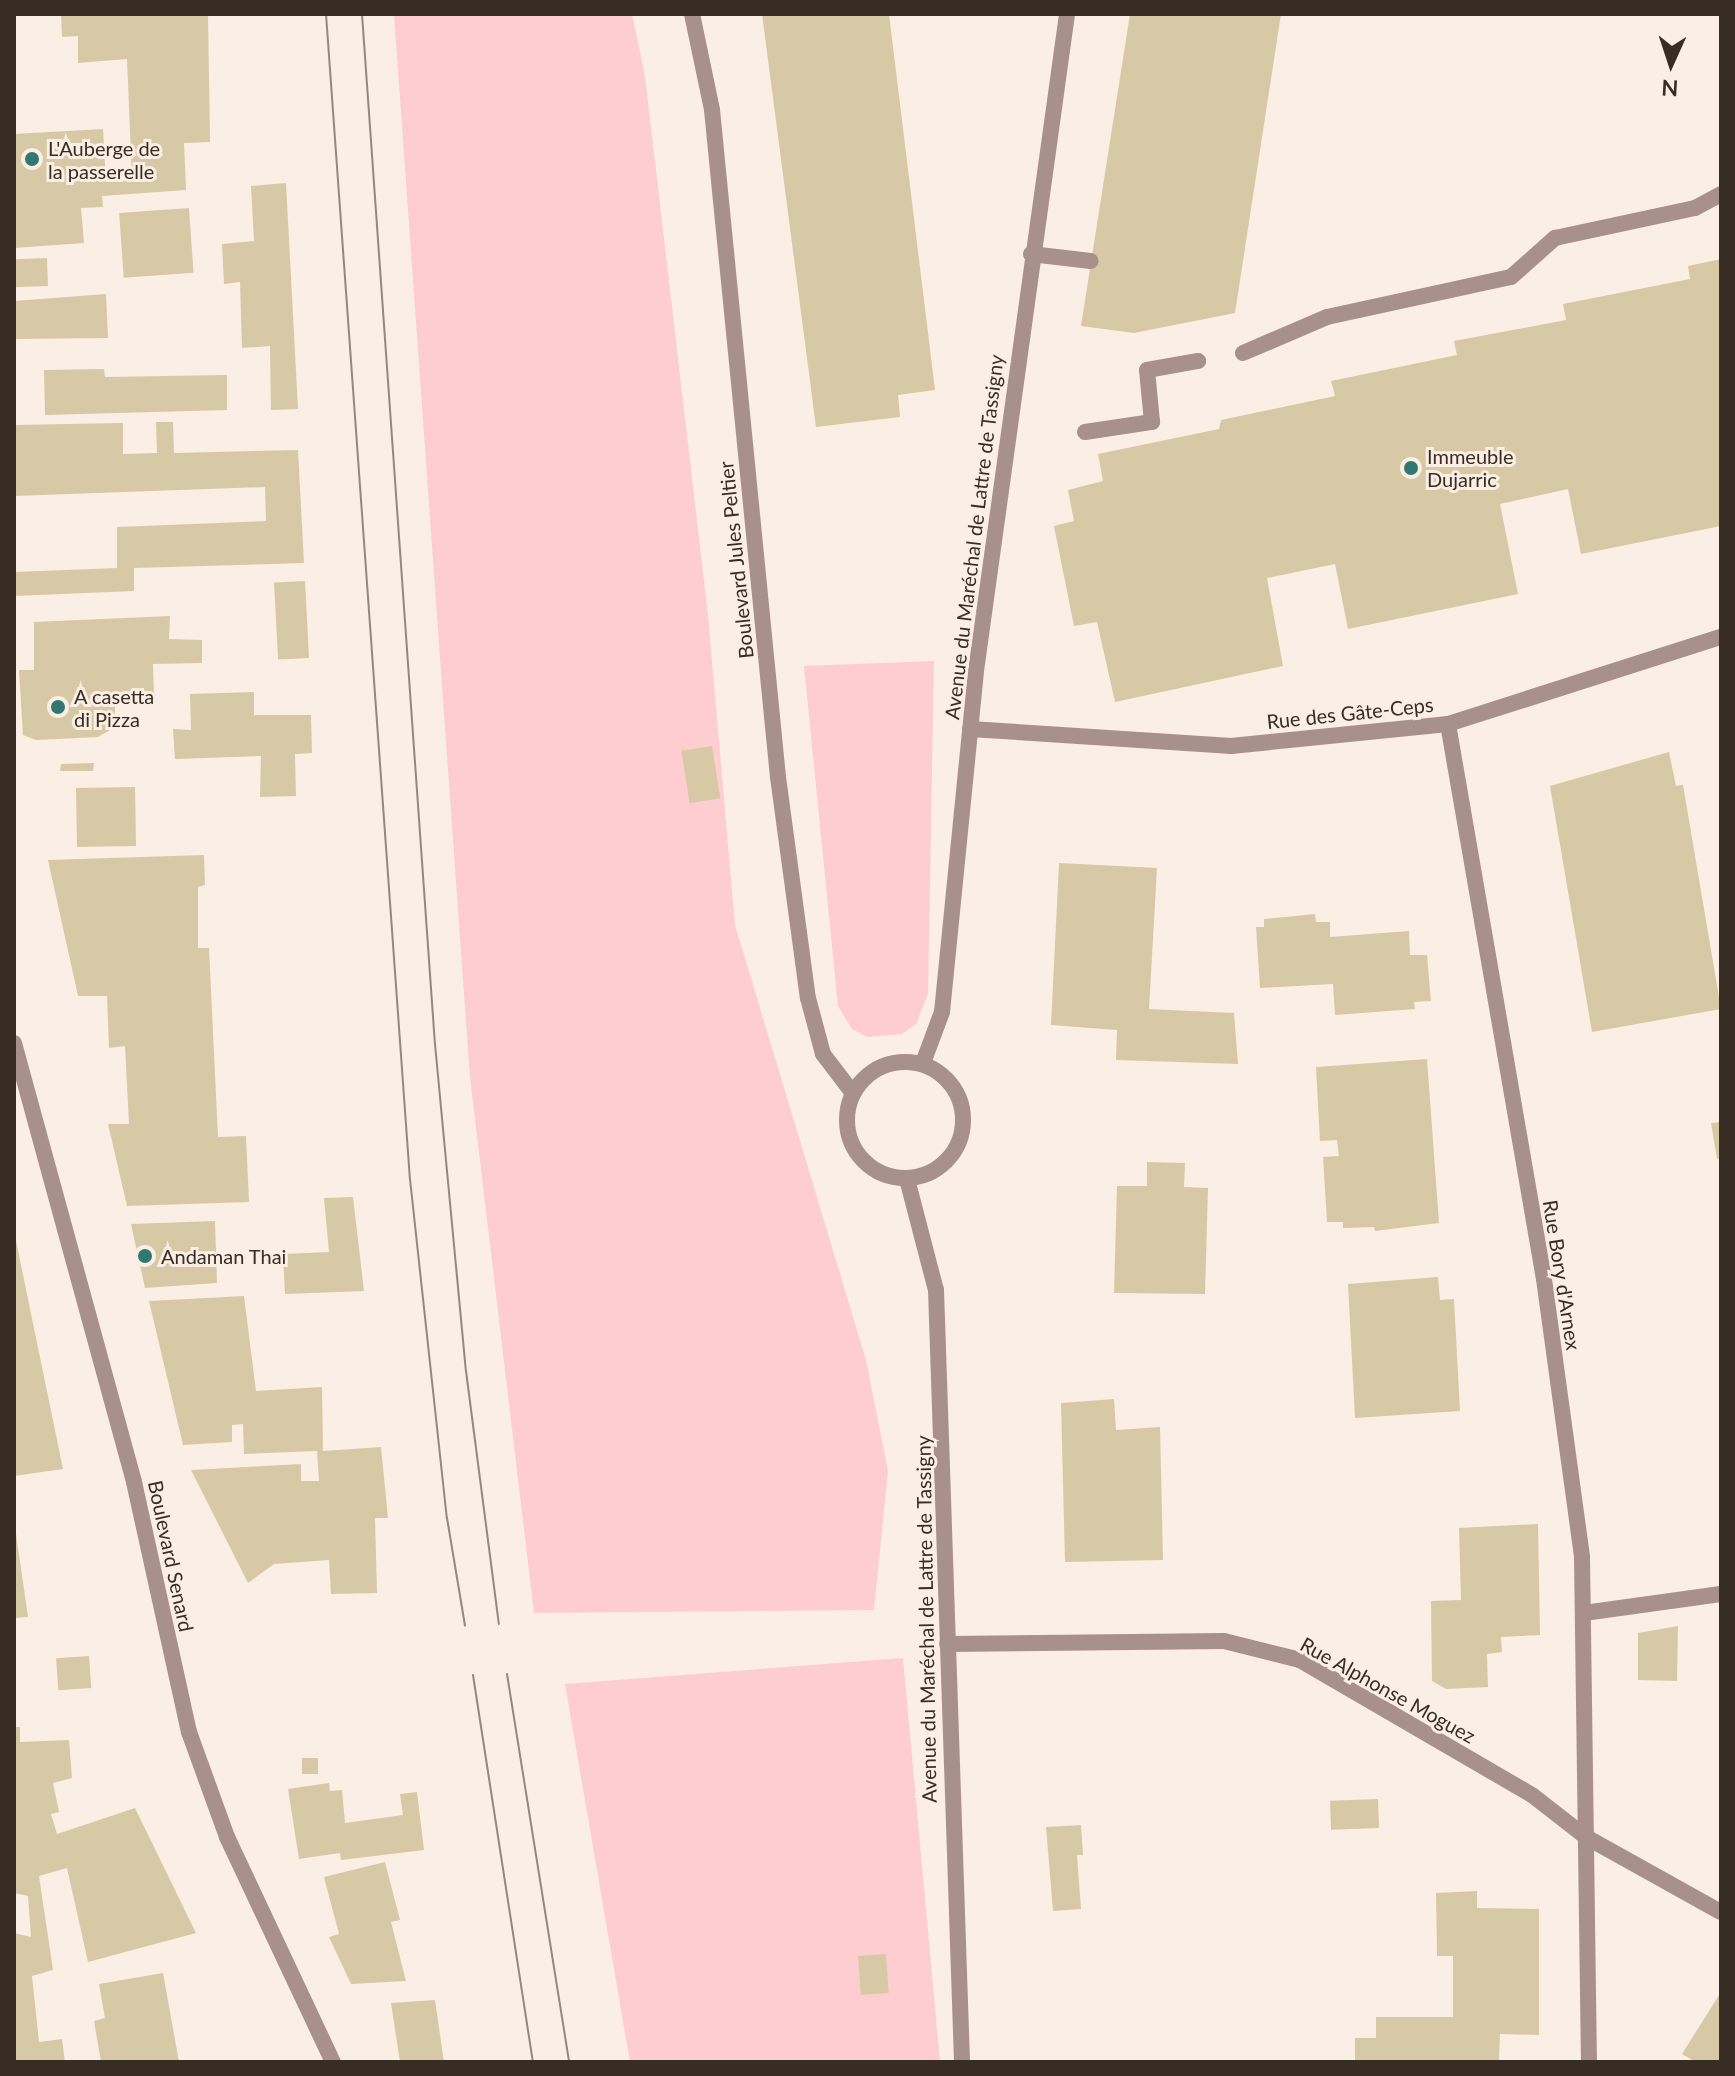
<!DOCTYPE html>
<meta charset="utf-8">
<style>
body{margin:0}
#map{position:relative;width:1735px;height:2076px;overflow:hidden;background:#fbeee4;font-family:Lato,sans-serif}
div>[style]{position:absolute}
.green>*{inset:0;background:#fecdd0}
.building>*{inset:0;background:#d8c9a6;transform-origin:0 0}
.lane>*{height:16px;margin:-8px;padding:0 8px;transform-origin:8px;border-radius:8px;background:#a7918a}
.street>*{height:16px;margin:-8px;padding:0 8px;transform-origin:8px;border-radius:8px;background:#a7918a}
.street>.ring{margin:-8px;padding:0;box-sizing:content-box;background:none;border:16px solid #a7918a;border-radius:50%}
.tram>*{height:2px;margin:-1px;padding:0 1px;transform-origin:1px;border-radius:1px;background:#94887e}
.dots>*{width:22px;height:22px;translate:-50% -50%;box-sizing:border-box;border:4px solid #fbeee4;border-radius:50%}
span{translate:-50% -50%;white-space:nowrap;text-align:center;line-height:1.15;-webkit-text-stroke:6px #fbeee4;paint-order:stroke}
.poi-label{font-size:20px;color:#382d22}
.left{translate:0 -50%;text-align:left}
.street-label{font-size:20px;color:#382d22}
.frame{position:absolute;inset:0;border:16px solid #382d22;pointer-events:none}
.north{position:absolute;left:1631px;top:24px;width:80px;height:80px;-webkit-text-stroke:6px #fbeee4;paint-order:stroke;rotate:183deg;font-size:22px;font-weight:700;line-height:32px;text-align:center;color:#382d22}
.north::after{content:'';display:block;margin:auto;width:28px;height:36px;background:#382d22;clip-path:polygon(50% 0,100% 100%,50% 72%,0 100%)}
</style>
<div id="map">
<div class="green">
<div style="clip-path:polygon(394px 14px,632px 14px,645px 76px,708px 615px,735px 925px,866px 1360px,888px 1471px,874px 1610px,534px 1613px,470px 1077px)"></div>
<div style="clip-path:polygon(934px 661px,928px 994px,916px 1024px,902px 1034px,867px 1037px,852px 1029px,838px 1006px,804px 666px)"></div>
<div style="clip-path:polygon(903px 1658px,940px 2062px,630px 2062px,565px 1684px)"></div>
</div>
<div class="building">
<div style="clip-path:polygon(61px 14px,208px 14px,210px 142px,184px 143px,186px 190px,102px 196px,103px 207px,81px 208px,84px 243px,14px 248px,14px 134px,103px 129px,106px 182px,132px 180px,127px 59px,78px 63px,78px 36px,62px 37px)"></div>
<div style="clip-path:polygon(762px 14px,889px 14px,935px 390px,898px 395px,900px 417px,816px 427px)"></div>
<div style="clip-path:polygon(1130px 14px,1281px 14px,1235px 313px,1134px 333px,1081px 326px)"></div>
<div style="clip-path:polygon(286px 183px,298px 409px,271px 410px,270px 346px,242px 348px,240px 282px,224px 284px,222px 244px,254px 241px,251px 186px)"></div>
<div style="left:189px;top:208px;width:65px;height:70px;rotate:86deg"></div>
<div style="left:47px;top:258px;width:28px;height:33px;rotate:88deg"></div>
<div style="clip-path:polygon(1721px 259px,1721px 526px,1581px 554px,1568px 489px,1500px 504px,1518px 594px,1348px 629px,1335px 564px,1267px 578px,1283px 666px,1115px 702px,1097px 622px,1074px 626px,1054px 526px,1074px 521px,1068px 490px,1103px 481px,1098px 454px,1219px 429px,1221px 420px,1335px 396px,1331px 381px,1457px 355px,1454px 341px,1566px 320px,1563px 304px,1690px 279px,1688px 266px)"></div>
<div style="clip-path:polygon(106px 294px,108px 338px,14px 339px,14px 301px)"></div>
<div style="clip-path:polygon(104px 369px,105px 377px,227px 375px,227px 410px,45px 415px,44px 370px)"></div>
<div style="clip-path:polygon(156px 422px,173px 422px,174px 453px,298px 450px,304px 563px,134px 568px,134px 591px,14px 596px,14px 572px,117px 568px,117px 527px,266px 521px,265px 487px,14px 496px,14px 425px,123px 423px,123px 454px,157px 453px)"></div>
<div style="left:305px;top:581px;width:77px;height:31px;rotate:87deg"></div>
<div style="clip-path:polygon(170px 616px,169px 639px,202px 640px,202px 663px,153px 664px,154px 697px,115px 699px,115px 727px,98px 737px,36px 740px,23px 735px,19px 670px,34px 670px,34px 622px)"></div>
<div style="clip-path:polygon(254px 692px,254px 715px,311px 715px,312px 753px,295px 754px,296px 796px,260px 797px,261px 756px,175px 759px,173px 729px,191px 730px,190px 694px)"></div>
<div style="left:712px;top:746px;width:53px;height:31px;rotate:81deg"></div>
<div style="clip-path:polygon(1669px 752px,1676px 786px,1683px 785px,1721px 1009px,1592px 1032px,1550px 786px)"></div>
<div style="clip-path:polygon(94px 763px,93px 771px,60px 771px,61px 764px)"></div>
<div style="left:135px;top:787px;width:59px;height:59px;rotate:89deg"></div>
<div style="clip-path:polygon(204px 855px,205px 885px,198px 887px,198px 948px,209px 948px,218px 1137px,246px 1136px,249px 1202px,127px 1206px,108px 1124px,129px 1124px,125px 1046px,109px 1048px,107px 996px,78px 996px,48px 860px)"></div>
<div style="clip-path:polygon(1059px 863px,1157px 868px,1149px 1009px,1234px 1013px,1238px 1064px,1116px 1060px,1117px 1030px,1051px 1025px)"></div>
<div style="clip-path:polygon(1315px 914px,1316px 922px,1330px 922px,1330px 937px,1409px 931px,1410px 955px,1427px 955px,1431px 1001px,1414px 1002px,1415px 1009px,1335px 1015px,1333px 984px,1260px 988px,1256px 927px,1264px 927px,1264px 919px)"></div>
<div style="clip-path:polygon(1427px 1059px,1439px 1223px,1375px 1231px,1374px 1227px,1343px 1228px,1343px 1222px,1327px 1222px,1323px 1157px,1339px 1156px,1338px 1149px,1337px 1140px,1320px 1141px,1316px 1067px)"></div>
<div style="clip-path:polygon(1721px 1122px,1721px 1158px,1717px 1159px,1711px 1123px)"></div>
<div style="clip-path:polygon(1147px 1162px,1185px 1163px,1184px 1187px,1208px 1188px,1205px 1294px,1114px 1293px,1117px 1186px,1147px 1186px)"></div>
<div style="clip-path:polygon(353px 1197px,364px 1291px,285px 1294px,283px 1254px,329px 1252px,324px 1198px)"></div>
<div style="clip-path:polygon(215px 1221px,217px 1283px,145px 1288px,131px 1224px)"></div>
<div style="clip-path:polygon(14px 1231px,63px 1469px,14px 1476px)"></div>
<div style="clip-path:polygon(1438px 1277px,1440px 1300px,1454px 1299px,1460px 1411px,1355px 1418px,1348px 1284px)"></div>
<div style="clip-path:polygon(244px 1296px,256px 1391px,322px 1387px,323px 1451px,381px 1447px,388px 1518px,375px 1518px,377px 1593px,331px 1594px,329px 1560px,274px 1564px,248px 1583px,191px 1470px,301px 1464px,301px 1481px,319px 1481px,317px 1451px,244px 1454px,243px 1424px,232px 1425px,232px 1442px,183px 1445px,149px 1301px)"></div>
<div style="clip-path:polygon(1114px 1399px,1116px 1430px,1160px 1427px,1163px 1560px,1065px 1562px,1061px 1403px)"></div>
<div style="clip-path:polygon(14px 1520px,28px 1617px,14px 1618px)"></div>
<div style="clip-path:polygon(1538px 1524px,1540px 1635px,1501px 1637px,1502px 1652px,1487px 1654px,1488px 1687px,1446px 1689px,1432px 1681px,1431px 1601px,1461px 1600px,1459px 1528px)"></div>
<div style="clip-path:polygon(1678px 1626px,1677px 1681px,1638px 1680px,1638px 1633px)"></div>
<div style="left:89px;top:1656px;width:32px;height:33px;rotate:86deg"></div>
<div style="clip-path:polygon(14px 1727px,20px 1727px,20px 1742px,69px 1740px,72px 1778px,53px 1783px,59px 1812px,51px 1814px,57px 1834px,135px 1808px,196px 1933px,88px 1962px,67px 1868px,39px 1876px,53px 1970px,32px 1976px,39px 2042px,62px 2039px,65px 2062px,14px 2062px,14px 1933px,31px 1937px,28px 1896px,14px 1893px)"></div>
<div style="left:302px;top:1758px;width:16px;height:16px"></div>
<div style="clip-path:polygon(329px 1783px,330px 1791px,342px 1790px,345px 1823px,403px 1815px,400px 1794px,417px 1792px,424px 1850px,341px 1860px,340px 1853px,299px 1859px,288px 1789px)"></div>
<div style="left:1378px;top:1799px;width:29px;height:48px;rotate:88deg"></div>
<div style="clip-path:polygon(1081px 1825px,1083px 1855px,1077px 1855px,1081px 1909px,1053px 1911px,1046px 1827px)"></div>
<div style="clip-path:polygon(385px 1862px,400px 1920px,391px 1922px,406px 1981px,351px 1984px,329px 1937px,339px 1934px,324px 1877px)"></div>
<div style="clip-path:polygon(1477px 1891px,1477px 1908px,1539px 1909px,1539px 2035px,1500px 2034px,1499px 2062px,1355px 2062px,1355px 2038px,1376px 2038px,1376px 2017px,1453px 2017px,1453px 1956px,1437px 1956px,1436px 1893px)"></div>
<div style="left:886px;top:1954px;width:39px;height:28px;rotate:86deg"></div>
<div style="clip-path:polygon(163px 1973px,179px 2062px,101px 2062px,94px 2021px,105px 2018px,99px 1984px)"></div>
<div style="clip-path:polygon(1721px 1992px,1721px 2062px,1696px 2062px,1682px 2054px)"></div>
<div style="clip-path:polygon(435px 2000px,444px 2062px,400px 2062px,391px 2003px)"></div>
</div>
<div class="lane">
<div style="left:1031px;top:254px;width:60px;rotate:6.7deg"></div>
<div style="left:1243px;top:353px;width:91px;rotate:-23.2deg"></div>
<div style="left:1327px;top:317px;width:188px;rotate:-12.3deg"></div>
<div style="left:1511px;top:277px;width:59px;rotate:-41.6deg"></div>
<div style="left:1555px;top:238px;width:143px;rotate:-12.1deg"></div>
<div style="left:1695px;top:208px;width:30px;rotate:-28deg"></div>
<div style="left:1085px;top:432px;width:68px;rotate:-8.5deg"></div>
<div style="left:1152px;top:422px;width:52px;rotate:-95.5deg"></div>
<div style="left:1147px;top:370px;width:52px;rotate:-10deg"></div>
<div style="left:1584px;top:1613px;width:138px;rotate:-7.9deg"></div>
</div>
<div class="street">
<div style="left:692px;top:14px;width:98px;rotate:78.2deg"></div>
<div style="left:712px;top:110px;width:670px;rotate:84.35deg"></div>
<div style="left:778px;top:777px;width:223px;rotate:82.3deg"></div>
<div style="left:808px;top:998px;width:58px;rotate:75deg"></div>
<div style="left:823px;top:1054px;width:48px;rotate:52.7deg"></div>
<div style="left:1448px;top:724px;width:563px;rotate:80.19deg"></div>
<div style="left:1544px;top:1279px;width:281px;rotate:82.2deg"></div>
<div style="left:1582px;top:1557px;width:505px;rotate:89.21deg"></div>
<div style="left:970px;top:729px;width:262px;rotate:3.7deg"></div>
<div style="left:1231px;top:746px;width:218px;rotate:-5.8deg"></div>
<div style="left:1448px;top:724px;width:287px;rotate:-17.7deg"></div>
<div style="left:14px;top:1043px;width:455px;rotate:74.7deg"></div>
<div style="left:134px;top:1482px;width:256px;rotate:77.6deg"></div>
<div style="left:189px;top:1732px;width:112px;rotate:70.1deg"></div>
<div style="left:227px;top:1837px;width:249px;rotate:64.8deg"></div>
<div class="ring" style="left:847px;top:1062px;width:100px;height:100px"></div>
<div style="left:923px;top:1063px;width:54px;rotate:-69.6deg"></div>
<div style="left:942px;top:1012px;width:343px;rotate:-84.3deg"></div>
<div style="left:976px;top:671px;width:663px;rotate:-82.11deg"></div>
<div style="left:907px;top:1179px;width:115px;rotate:75.4deg"></div>
<div style="left:936px;top:1290px;width:772px;rotate:88.07deg"></div>
<div style="left:947px;top:1644px;width:277px;rotate:-0.6deg"></div>
<div style="left:1224px;top:1641px;width:78px;rotate:14deg"></div>
<div style="left:1300px;top:1660px;width:268px;rotate:30.2deg"></div>
<div style="left:1532px;top:1795px;width:68px;rotate:37.9deg"></div>
<div style="left:1586px;top:1837px;width:154px;rotate:29.1deg"></div>
</div>
<div class="tram">
<div style="left:326px;top:14px;width:1168px;rotate:85.88deg"></div>
<div style="left:410px;top:1179px;width:341px;rotate:83.8deg"></div>
<div style="left:447px;top:1518px;width:109px;rotate:80.5deg"></div>
<div style="left:362px;top:14px;width:1033px;rotate:85.95deg"></div>
<div style="left:435px;top:1044px;width:328px;rotate:84.6deg"></div>
<div style="left:466px;top:1371px;width:255px;rotate:82.6deg"></div>
<div style="left:507px;top:1674px;width:393px;rotate:80.9deg"></div>
<div style="left:473px;top:1675px;width:392px;rotate:81.2deg"></div>
</div>
<div class="dots">
<div style="left:32px;top:159px;background:#317870"></div>
<div style="left:1411px;top:468px;background:#317870"></div>
<div style="left:58px;top:707px;background:#317870"></div>
<div style="left:145px;top:1256px;background:#317870"></div>
</div>
<div class="poi-label">
<span class="left" style="left:48px;top:160px">L'Auberge de<br>la passerelle</span>
<span class="left" style="left:1427px;top:468px">Immeuble<br>Dujarric</span>
<span class="left" style="left:74px;top:708px">A casetta<br>di Pizza</span>
<span class="left" style="left:161px;top:1256px">Andaman Thai</span>
</div>
<div class="street-label">
<span style="left:974px;top:537px;rotate:-83deg">Avenue du Maréchal de Lattre de Tassigny</span>
<span style="left:736px;top:560px;rotate:-96deg">Boulevard Jules Peltier</span>
<span style="left:1350px;top:713px;rotate:-6deg">Rue des Gâte-Ceps</span>
<span style="left:1562px;top:1275px;rotate:81deg">Rue Bory d'Arnex</span>
<span style="left:171px;top:1556px;rotate:78deg">Boulevard Senard</span>
<span style="left:926px;top:1619px;rotate:-91deg">Avenue du Maréchal de Lattre de Tassigny</span>
<span style="left:1388px;top:1690px;rotate:29deg">Rue Alphonse Moguez</span>
</div>
<div class="frame"></div>
<div class="north">N</div>
</div>
